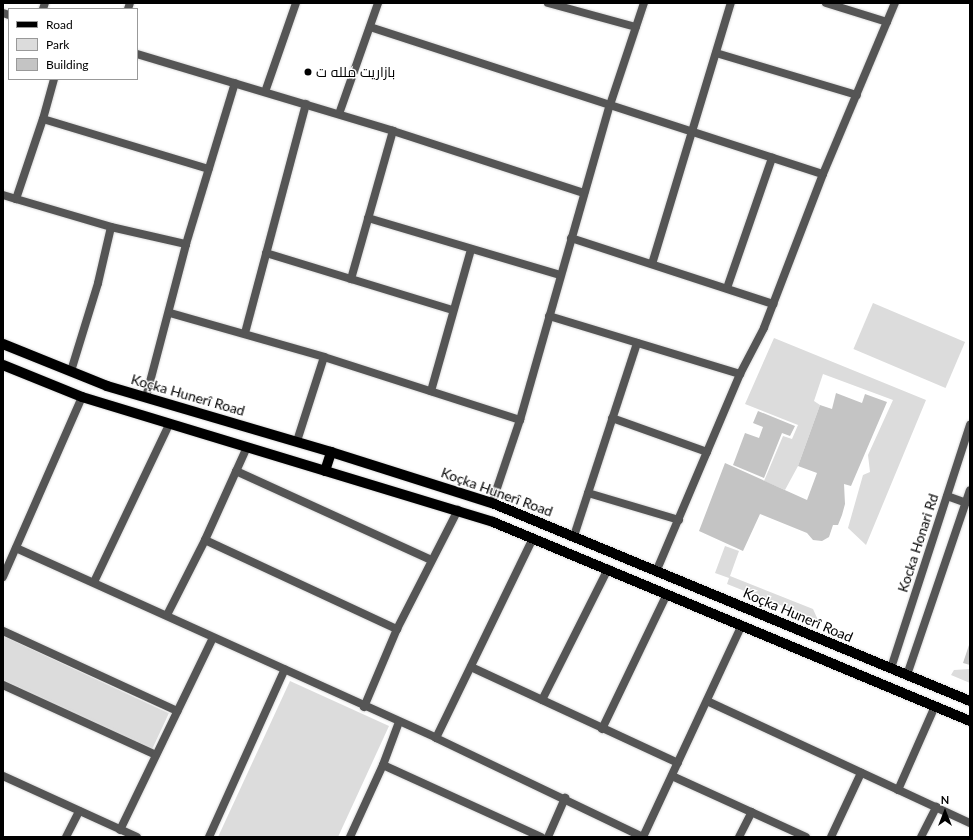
<!DOCTYPE html>
<meta charset="utf-8">
<style>
body{margin:0}
#map{position:relative;width:973px;height:840px;overflow:hidden;background:#fff;font-family:Lato,Cairo,sans-serif}
div>[style]{position:absolute}
.green>*{inset:0;background:#dcdcdc;transform-origin:0 0}
.building>*{inset:0;background:#c4c4c4}
.roads{filter:drop-shadow(0 0 1px #dbdbdb) drop-shadow(0 0 1px #dbdbdb)}
.minor>*{height:8px;margin:-4px;padding:0 4px;transform-origin:4px;border-radius:4px;background:#555}
.tertiary>*{height:8px;margin:-4px;padding:0 4px;transform-origin:4px;border-radius:4px;background:#555}
.primary>*{height:10px;margin:-5px;padding:0 5px;transform-origin:5px;border-radius:5px;background:#000}
.dots>*{width:11px;height:11px;translate:-50% -50%;box-sizing:border-box;border:2px solid #fff;border-radius:50%}
span{translate:-50% -50%;white-space:nowrap;text-align:center;line-height:1.15;-webkit-text-stroke:3px #fff;paint-order:stroke}
.poi-label{font-size:14px;color:#000}
.left{translate:0 -50%;text-align:left}
.street-label{font-size:14px;color:#000}
.frame{position:absolute;inset:0;border:4px solid #000;pointer-events:none}
.legend{position:absolute;left:8px;top:8px;width:130px;height:72px;box-sizing:border-box;background:#fff;border:1px solid #999;margin:0;padding:5px 7px;list-style:none;font-size:12px;color:#000}
.legend li{display:flex;align-items:center;gap:8px;height:20px}
.legend b{width:20px;border:1px solid #999}
.north{position:absolute;left:925px;top:792px;width:40px;height:40px;-webkit-text-stroke:3px #fff;paint-order:stroke;rotate:0deg;font-size:11px;font-weight:700;line-height:16px;text-align:center;color:#000}
.north::after{content:'';display:block;margin:auto;width:14px;height:18px;background:#000;clip-path:polygon(50% 0,100% 100%,50% 72%,0 100%)}
</style>
<div id="map">
<div class="green">
<div style="left:873px;top:303px;width:100px;height:50px;rotate:23deg"></div>
<div style="clip-path:polygon(774px 338px,926px 400px,866px 545px,848px 528px,863px 475px,870px 472px,868px 455px,893px 400px,823px 374px,814px 401px,820px 405px,798px 466px,785px 490px,764px 481px,783px 436px,792px 439px,798px 425px,745px 404px)"></div>
<div style="clip-path:polygon(725px 546px,739px 551px,730px 576px,813px 609px,818px 620px,727px 584px,729px 578px,715px 573px)"></div>
<div style="left:3px;top:636px;width:183px;height:42px;rotate:25deg"></div>
<div style="clip-path:polygon(970px 669px,970px 683px,951px 675px,954px 670px)"></div>
<div style="clip-path:polygon(290px 681px,389px 726px,338px 837px,218px 837px)"></div>
</div>
<div class="building">
<div style="clip-path:polygon(836px 393px,862px 403px,865px 394px,887px 402px,851px 486px,844px 484px,845px 504px,842px 515px,838px 525px,833px 525px,829px 537px,822px 541px,813px 540px,807px 533px,760px 514px,743px 551px,699px 531px,725px 463px,807px 500px,817px 473px,798px 466px,820px 405px,832px 409px)"></div>
<div style="clip-path:polygon(758px 411px,795px 426px,790px 436px,782px 433px,764px 478px,733px 465px,745px 433px,759px 438px,763px 427px,753px 423px)"></div>
<div style="clip-path:polygon(970px 642px,970px 665px,963px 663px)"></div>
</div>
<div class="roads">
<div class="minor">
<div style="left:548px;top:3px;width:91px;rotate:15.3deg"></div>
<div style="left:826px;top:3px;width:64px;rotate:17.3deg"></div>
<div style="left:43px;top:9px;width:6px;rotate:-72deg"></div>
<div style="left:128px;top:9px;width:6px;rotate:-72deg"></div>
<div style="left:370px;top:27px;width:476px;rotate:18deg"></div>
<div style="left:823px;top:174px;width:165px;rotate:111deg"></div>
<div style="left:764px;top:328px;width:52px;rotate:117.6deg"></div>
<div style="left:740px;top:374px;width:213px;rotate:113deg"></div>
<div style="left:716px;top:53px;width:147px;rotate:16.6deg"></div>
<div style="left:265px;top:92px;width:94px;rotate:-70.8deg"></div>
<div style="left:339px;top:114px;width:118px;rotate:-70.6deg"></div>
<div style="left:43px;top:119px;width:41px;rotate:-74.6deg"></div>
<div style="left:823px;top:174px;width:186px;rotate:-67.2deg"></div>
<div style="left:3px;top:195px;width:14px;rotate:17deg"></div>
<div style="left:16px;top:199px;width:84px;rotate:-71.4deg"></div>
<div style="left:43px;top:119px;width:173px;rotate:16.8deg"></div>
<div style="left:16px;top:199px;width:99px;rotate:16.4deg"></div>
<div style="left:368px;top:218px;width:200px;rotate:16.5deg"></div>
<div style="left:571px;top:238px;width:213px;rotate:18.1deg"></div>
<div style="left:266px;top:253px;width:195px;rotate:17deg"></div>
<div style="left:652px;top:264px;width:273px;rotate:-73.2deg"></div>
<div style="left:351px;top:279px;width:154px;rotate:-74.2deg"></div>
<div style="left:727px;top:288px;width:138px;rotate:-70.9deg"></div>
<div style="left:170px;top:313px;width:160px;rotate:15.9deg"></div>
<div style="left:324px;top:357px;width:206px;rotate:17.8deg"></div>
<div style="left:549px;top:316px;width:200px;rotate:16.9deg"></div>
<div style="left:245px;top:333px;width:237px;rotate:-75.1deg"></div>
<div style="left:71px;top:371px;width:92px;rotate:-72.9deg"></div>
<div style="left:98px;top:283px;width:57px;rotate:-76.9deg"></div>
<div style="left:111px;top:227px;width:77px;rotate:12.8deg"></div>
<div style="left:431px;top:391px;width:147px;rotate:-74.2deg"></div>
<div style="left:146px;top:397px;width:158px;rotate:-75.3deg"></div>
<div style="left:186px;top:244px;width:168px;rotate:-73.1deg"></div>
<div style="left:612px;top:418px;width:101px;rotate:19.7deg"></div>
<div style="left:297px;top:441px;width:88px;rotate:-72.2deg"></div>
<div style="left:236px;top:471px;width:214px;rotate:24.5deg"></div>
<div style="left:588px;top:493px;width:95px;rotate:16.5deg"></div>
<div style="left:947px;top:496px;width:20px;rotate:20deg"></div>
<div style="left:574px;top:536px;width:203px;rotate:-71.9deg"></div>
<div style="left:205px;top:540px;width:212px;rotate:24.9deg"></div>
<div style="left:16px;top:548px;width:461px;rotate:24.3deg"></div>
<div style="left:436px;top:738px;width:229px;rotate:25.6deg"></div>
<div style="left:94px;top:582px;width:176px;rotate:-64.5deg"></div>
<div style="left:167px;top:615px;width:84px;rotate:-63.1deg"></div>
<div style="left:205px;top:540px;width:102px;rotate:-65.7deg"></div>
<div style="left:3px;top:631px;width:192px;rotate:24.7deg"></div>
<div style="left:471px;top:667px;width:228px;rotate:24.9deg"></div>
<div style="left:891px;top:668px;width:256px;rotate:-72deg"></div>
<div style="left:907px;top:675px;width:195px;rotate:-71.2deg"></div>
<div style="left:3px;top:685px;width:168px;rotate:24.6deg"></div>
<div style="left:542px;top:700px;width:147px;rotate:-63.3deg"></div>
<div style="left:707px;top:701px;width:290px;rotate:24.9deg"></div>
<div style="left:364px;top:707px;width:85px;rotate:-67.1deg"></div>
<div style="left:397px;top:629px;width:134px;rotate:-62.9deg"></div>
<div style="left:602px;top:729px;width:150px;rotate:-64.3deg"></div>
<div style="left:436px;top:738px;width:222px;rotate:-64.1deg"></div>
<div style="left:383px;top:765px;width:174px;rotate:24.5deg"></div>
<div style="left:3px;top:776px;width:147px;rotate:24.5deg"></div>
<div style="left:672px;top:776px;width:147px;rotate:24.5deg"></div>
<div style="left:898px;top:790px;width:92px;rotate:-66.2deg"></div>
<div style="left:120px;top:830px;width:213px;rotate:-64.2deg"></div>
<div style="left:66px;top:837px;width:29px;rotate:-63deg"></div>
<div style="left:209px;top:837px;width:184px;rotate:-65.7deg"></div>
<div style="left:350px;top:837px;width:79px;rotate:-65.4deg"></div>
<div style="left:383px;top:765px;width:46px;rotate:-69.6deg"></div>
<div style="left:548px;top:837px;width:43px;rotate:-66.4deg"></div>
<div style="left:643px;top:837px;width:234px;rotate:-65deg"></div>
<div style="left:739px;top:837px;width:28px;rotate:-63deg"></div>
<div style="left:831px;top:837px;width:71px;rotate:-64.9deg"></div>
<div style="left:921px;top:837px;width:34px;rotate:-63deg"></div>
</div>
<div class="tertiary">
<div style="left:3px;top:13px;width:6px;rotate:18deg"></div>
<div style="left:137px;top:54px;width:267px;rotate:16.7deg"></div>
<div style="left:393px;top:131px;width:201px;rotate:18deg"></div>
<div style="left:492px;top:503px;width:88px;rotate:-71.4deg"></div>
<div style="left:520px;top:420px;width:328px;rotate:-74.1deg"></div>
<div style="left:610px;top:105px;width:108px;rotate:-71.6deg"></div>
<div style="left:3px;top:577px;width:197px;rotate:-66.3deg"></div>
</div>
<div class="primary">
<div style="left:3px;top:344px;width:112px;rotate:22deg"></div>
<div style="left:107px;top:386px;width:234px;rotate:16.4deg"></div>
<div style="left:331px;top:452px;width:169px;rotate:17.6deg"></div>
<div style="left:492px;top:503px;width:517px;rotate:22.5deg"></div>
<div style="left:3px;top:365px;width:85px;rotate:22.1deg"></div>
<div style="left:82px;top:397px;width:430px;rotate:16.9deg"></div>
<div style="left:493px;top:522px;width:517px;rotate:22.65deg"></div>
<div style="left:325px;top:471px;width:20px;rotate:-72deg"></div>
</div>
</div>
<div class="dots">
<div style="left:308px;top:72px;background:#000"></div>
</div>
<div class="poi-label">
<span class="left" style="left:316px;top:72px">بازاريت ملله ت</span>
</div>
<div class="street-label">
<span style="left:188px;top:395px;rotate:16deg">Koçka Hunerî Road</span>
<span style="left:497px;top:492px;rotate:20deg">Koçka Hunerî Road</span>
<span style="left:918px;top:543px;rotate:-72deg">Kocka Honari Rd</span>
<span style="left:798px;top:615px;rotate:23deg">Koçka Hunerî Road</span>
</div>
<div class="frame"></div>
<ul class="legend">
<li><b style="height:5px;background:#000"></b>Road</li>
<li><b style="height:11px;background:#dcdcdc"></b>Park</li>
<li><b style="height:11px;background:#c4c4c4"></b>Building</li>
</ul>
<div class="north">N</div>
</div>
